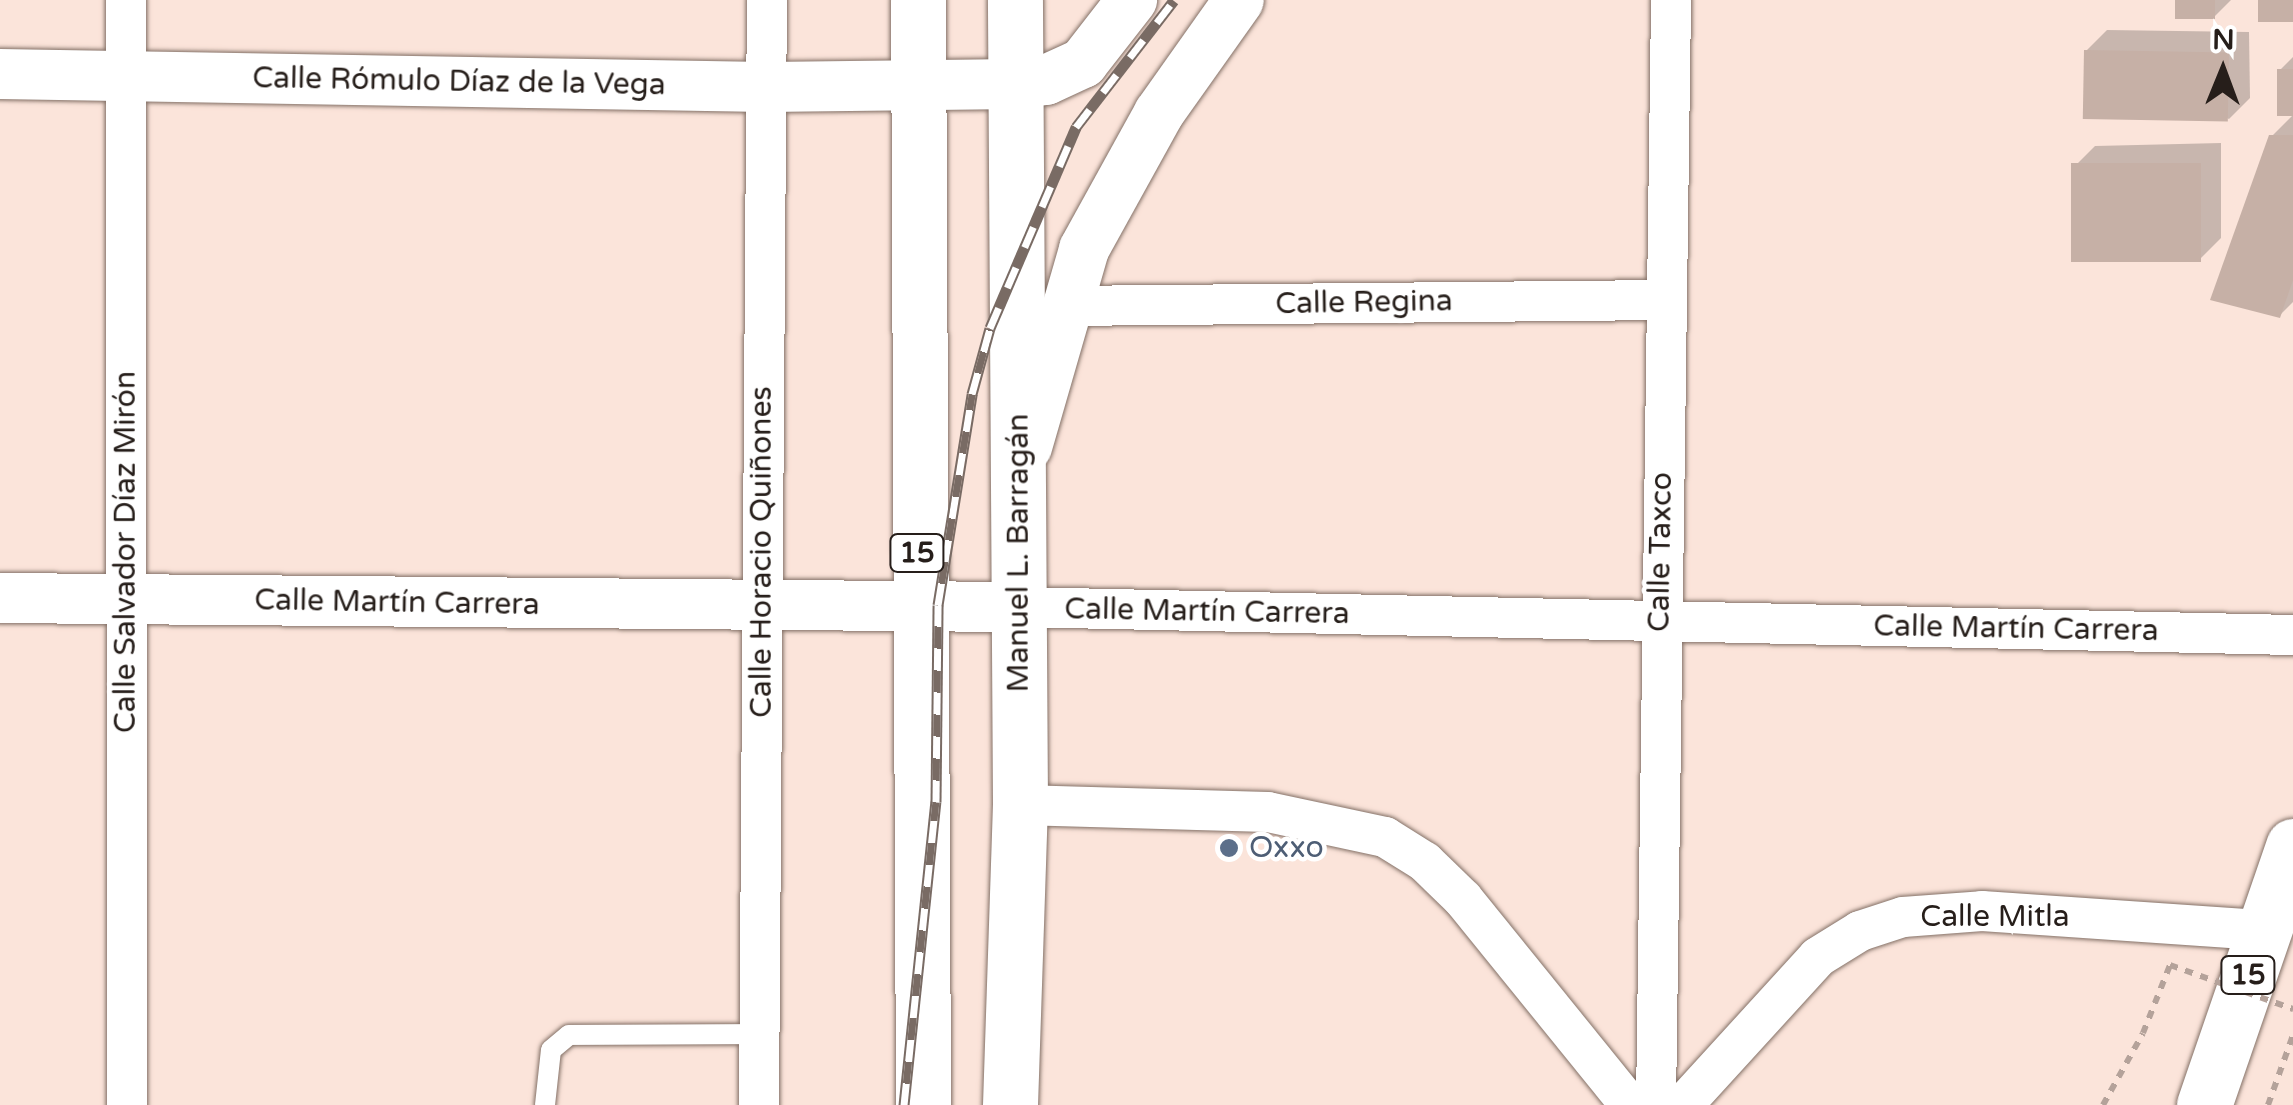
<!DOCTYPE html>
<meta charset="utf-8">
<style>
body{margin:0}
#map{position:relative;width:2293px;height:1105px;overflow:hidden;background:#fbe4da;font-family:"Varela Round",sans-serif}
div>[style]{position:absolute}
.shadow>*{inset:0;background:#0003}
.building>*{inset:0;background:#c6b0a6;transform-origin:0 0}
.path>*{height:6px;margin-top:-3px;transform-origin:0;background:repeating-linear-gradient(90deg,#b4a29a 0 8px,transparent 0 16px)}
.roads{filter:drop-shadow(0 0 2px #837066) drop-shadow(0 0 2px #837066)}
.service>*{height:20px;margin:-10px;padding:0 10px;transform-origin:10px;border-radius:10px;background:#fff}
.minor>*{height:40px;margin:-20px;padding:0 20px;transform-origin:20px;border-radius:20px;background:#fff}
.tertiary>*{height:50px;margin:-25px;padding:0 25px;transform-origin:25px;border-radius:25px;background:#fff}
.trunk>*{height:55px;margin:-27.5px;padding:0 27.5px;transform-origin:27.5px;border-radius:27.5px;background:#fff}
.rail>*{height:11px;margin-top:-5.5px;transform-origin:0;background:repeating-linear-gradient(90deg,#fff 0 22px,#796b64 0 44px);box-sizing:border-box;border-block:2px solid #796b64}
.path-bridge>*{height:6px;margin-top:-3px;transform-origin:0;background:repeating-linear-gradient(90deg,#b4a29a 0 8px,transparent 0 16px)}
.dots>*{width:28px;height:28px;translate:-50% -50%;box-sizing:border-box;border:5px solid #fff;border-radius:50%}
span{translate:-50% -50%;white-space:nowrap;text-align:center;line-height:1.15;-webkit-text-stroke:9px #fff;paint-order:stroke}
.shield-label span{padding:2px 8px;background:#fff;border:2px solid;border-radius:8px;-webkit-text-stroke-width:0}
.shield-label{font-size:28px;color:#261e1a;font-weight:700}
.street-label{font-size:30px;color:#261e1a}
.service-label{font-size:30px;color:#4e5e75}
.left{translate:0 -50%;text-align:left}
.north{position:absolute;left:2173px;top:20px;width:100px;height:100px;-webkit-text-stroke:8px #fff;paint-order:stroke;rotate:1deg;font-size:28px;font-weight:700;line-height:40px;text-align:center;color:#261e1a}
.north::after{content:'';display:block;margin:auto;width:35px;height:45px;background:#261e1a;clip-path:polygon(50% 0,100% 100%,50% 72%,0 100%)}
</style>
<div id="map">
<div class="shadow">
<div style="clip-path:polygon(2178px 0,2231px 0,2215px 16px)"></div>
<div style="clip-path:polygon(2107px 30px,2249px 32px,2250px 98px,2229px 119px,2086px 51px)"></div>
<div style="clip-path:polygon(2293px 57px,2293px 115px,2280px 70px)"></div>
<div style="clip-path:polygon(2293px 115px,2293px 302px,2279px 316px,2271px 137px)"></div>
<div style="clip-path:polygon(2221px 143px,2221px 238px,2200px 259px,2074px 167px,2095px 146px)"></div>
</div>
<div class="building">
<div style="left:2175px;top:0;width:40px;height:19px"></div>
<div style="left:2258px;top:0;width:35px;height:22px"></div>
<div style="left:2084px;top:50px;width:145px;height:69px;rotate:1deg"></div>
<div style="left:2277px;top:69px;width:16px;height:47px"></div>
<div style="clip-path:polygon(2269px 135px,2293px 135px,2293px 280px,2280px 318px,2210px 300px)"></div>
<div style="left:2201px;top:163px;width:99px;height:130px;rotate:90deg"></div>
</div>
<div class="path">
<div style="left:2103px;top:1105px;width:82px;rotate:-60.9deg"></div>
<div style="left:2143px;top:1033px;width:73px;rotate:-68.3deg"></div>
<div style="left:2268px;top:1105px;width:74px;rotate:-70.3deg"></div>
</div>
<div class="roads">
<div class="service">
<div style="left:545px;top:1105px;width:55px;rotate:-83.8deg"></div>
<div style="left:551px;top:1050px;width:23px;rotate:-40deg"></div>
<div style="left:569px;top:1035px;width:191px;rotate:-0.3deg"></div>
</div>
<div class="minor">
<div style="left:126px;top:0;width:1105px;rotate:89.95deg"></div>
<div style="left:1063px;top:306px;width:601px;rotate:-0.57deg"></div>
<div style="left:1020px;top:607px;width:1273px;rotate:1.26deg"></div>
<div style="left:1020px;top:805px;width:248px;rotate:1.6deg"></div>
<div style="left:1268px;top:812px;width:120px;rotate:12.1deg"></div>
<div style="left:1385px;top:837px;width:47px;rotate:32deg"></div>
<div style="left:1425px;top:862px;width:53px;rotate:44.2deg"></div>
<div style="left:1463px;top:899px;width:265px;rotate:51deg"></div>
<div style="left:759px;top:1105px;width:1105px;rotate:-89.59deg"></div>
<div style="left:1656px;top:1105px;width:1105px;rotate:-89.22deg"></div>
<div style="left:1683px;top:1105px;width:200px;rotate:-47.6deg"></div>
<div style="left:1818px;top:957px;width:49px;rotate:-31.8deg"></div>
<div style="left:1860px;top:931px;width:45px;rotate:-18deg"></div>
<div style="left:1903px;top:917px;width:79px;rotate:-4.3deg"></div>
<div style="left:1982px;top:911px;width:282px;rotate:3.9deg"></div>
</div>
<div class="tertiary">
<div style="left:0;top:74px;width:766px;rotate:0.97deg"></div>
<div style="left:766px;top:87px;width:247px;rotate:-0.7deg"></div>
<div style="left:1013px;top:84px;width:33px;rotate:-7deg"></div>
<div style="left:1046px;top:80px;width:41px;rotate:-24.7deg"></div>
<div style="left:1083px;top:63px;width:80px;rotate:-52.1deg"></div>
<div style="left:1027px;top:447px;width:206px;rotate:-73.9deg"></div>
<div style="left:1084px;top:249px;width:155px;rotate:-61.1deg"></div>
<div style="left:1159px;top:113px;width:138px;rotate:-54.7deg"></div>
<div style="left:0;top:598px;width:1020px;rotate:0.51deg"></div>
</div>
<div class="trunk">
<div style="left:918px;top:0;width:1105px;rotate:89.74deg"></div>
<div style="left:1010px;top:1105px;width:300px;rotate:-88.1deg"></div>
<div style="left:1020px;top:805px;width:805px;rotate:-90.36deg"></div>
<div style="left:2204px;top:1105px;width:274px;rotate:-71deg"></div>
</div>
</div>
<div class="rail">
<div style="left:904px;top:1105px;width:305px;rotate:-84deg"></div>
<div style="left:936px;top:802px;width:197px;rotate:-89.4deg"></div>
<div style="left:938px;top:605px;width:214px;rotate:-80.8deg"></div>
<div style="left:972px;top:394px;width:68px;rotate:-74.7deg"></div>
<div style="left:990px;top:328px;width:219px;rotate:-66.8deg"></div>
<div style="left:1076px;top:127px;width:160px;rotate:-52.3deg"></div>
</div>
<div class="path-bridge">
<div style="left:2170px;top:965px;width:131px;rotate:19.7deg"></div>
</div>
<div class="dots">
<div style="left:1229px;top:848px;background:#5c6f8a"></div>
</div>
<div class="shield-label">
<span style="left:917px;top:553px">15</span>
<span style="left:2248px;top:975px">15</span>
</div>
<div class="street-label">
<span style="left:459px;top:82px;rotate:1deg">Calle Rómulo Díaz de la Vega</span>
<span style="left:1364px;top:303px;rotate:-1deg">Calle Regina</span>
<span style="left:126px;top:552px;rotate:-90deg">Calle Salvador Díaz Mirón</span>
<span style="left:762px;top:552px;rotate:-90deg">Calle Horacio Quiñones</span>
<span style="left:1661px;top:552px;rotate:-89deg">Calle Taxco</span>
<span style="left:1019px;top:553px;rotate:-90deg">Manuel L. Barragán</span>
<span style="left:397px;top:603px;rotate:1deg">Calle Martín Carrera</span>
<span style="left:1207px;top:612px;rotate:1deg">Calle Martín Carrera</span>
<span style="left:2016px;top:629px;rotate:1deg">Calle Martín Carrera</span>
<span style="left:1995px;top:917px">Calle Mitla</span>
</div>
<div class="service-label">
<span class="left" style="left:1249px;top:848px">Oxxo</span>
</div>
<div class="north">N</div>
</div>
